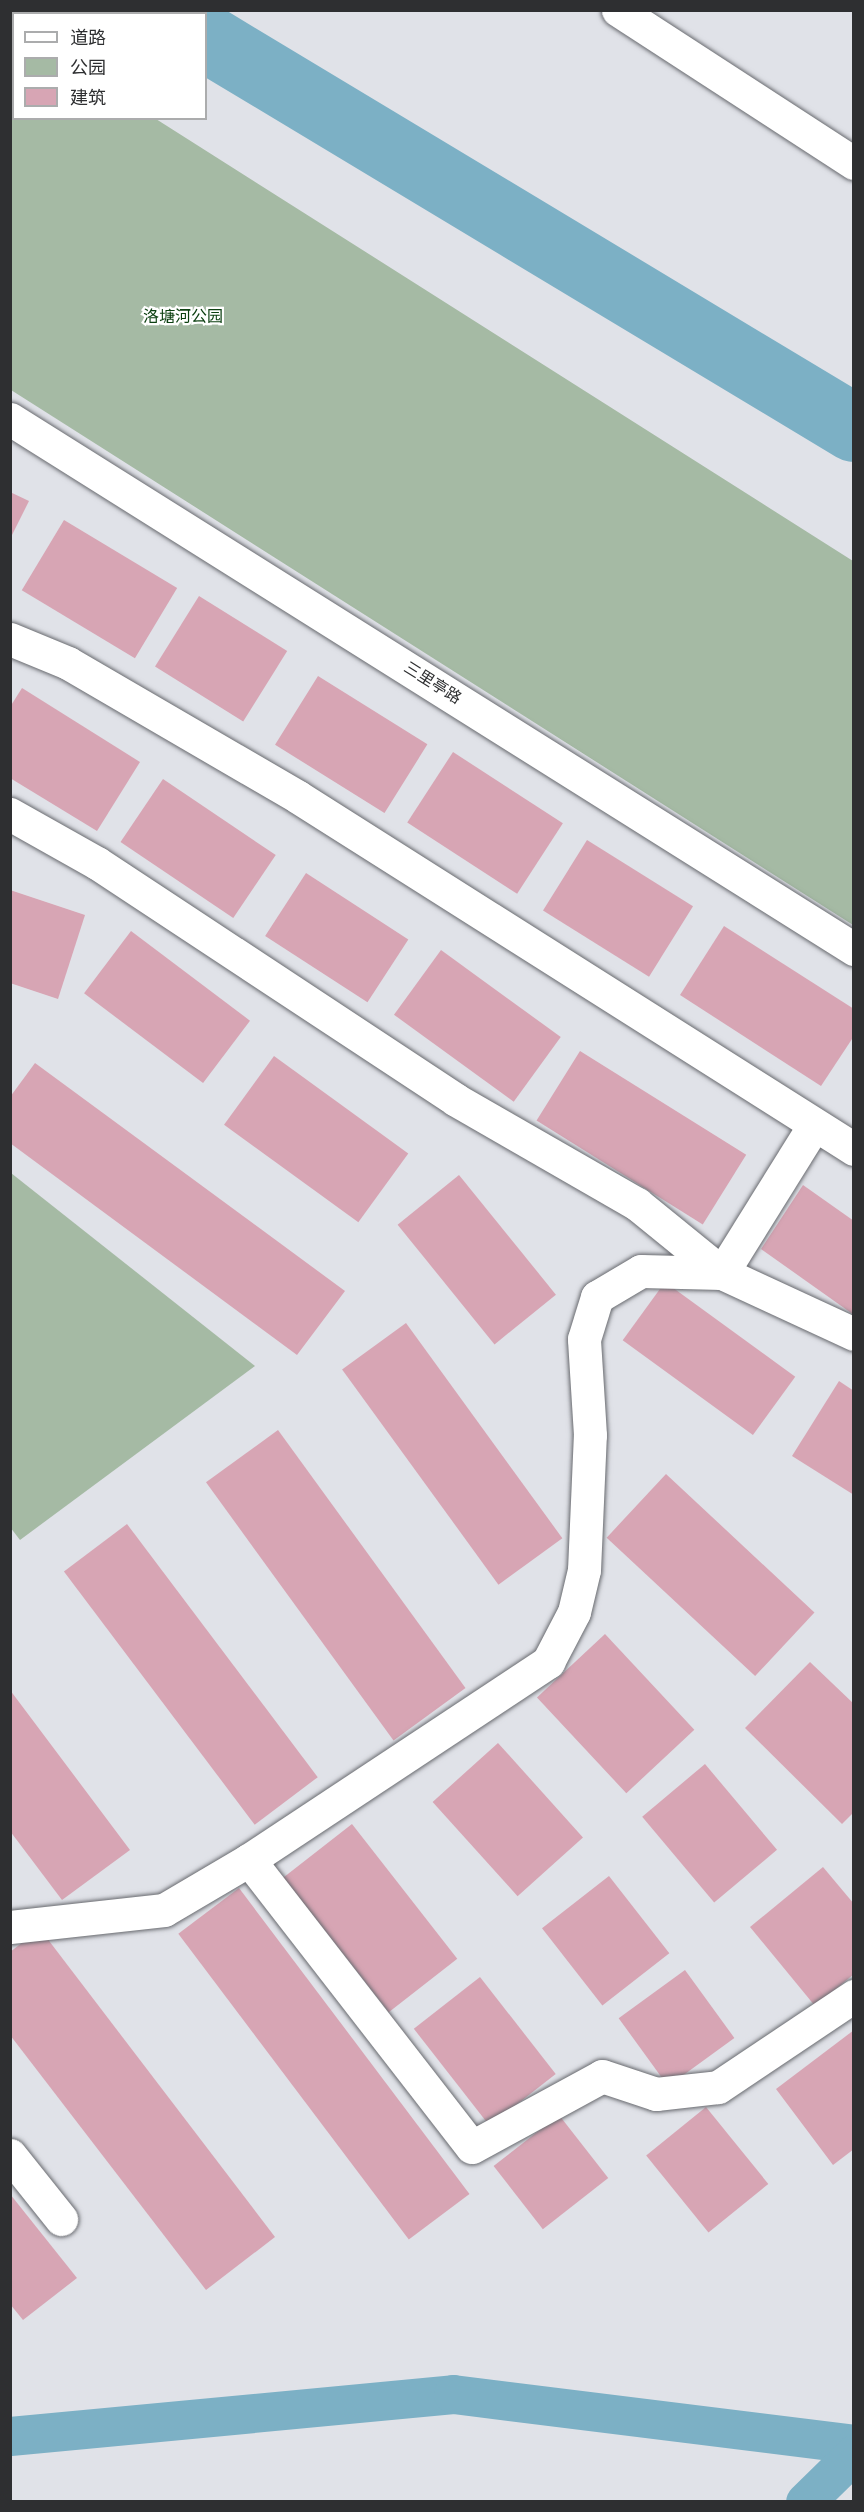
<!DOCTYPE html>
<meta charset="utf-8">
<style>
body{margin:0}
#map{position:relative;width:864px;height:2512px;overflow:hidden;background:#e0e2e8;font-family:Overpass,"Noto Sans SC",sans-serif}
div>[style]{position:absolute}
.green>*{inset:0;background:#a5baa4}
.canal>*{height:39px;margin:-19.5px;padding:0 19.5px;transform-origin:19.5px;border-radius:19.5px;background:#7cb0c5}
.river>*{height:68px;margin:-34px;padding:0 34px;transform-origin:34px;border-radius:34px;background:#7cb0c5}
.building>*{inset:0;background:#d7a5b4;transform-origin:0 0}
.roads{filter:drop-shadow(0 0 2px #686a6f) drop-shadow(0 0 2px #686a6f)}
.minor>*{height:33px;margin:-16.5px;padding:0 16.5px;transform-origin:16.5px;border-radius:16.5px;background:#fff}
span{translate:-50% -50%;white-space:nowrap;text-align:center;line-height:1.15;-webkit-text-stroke:4.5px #fff;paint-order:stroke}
.park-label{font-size:16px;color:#0c4011}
.street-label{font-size:16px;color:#2e2f31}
.frame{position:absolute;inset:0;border:12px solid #2e2f31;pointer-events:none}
.legend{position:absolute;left:12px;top:12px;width:195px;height:108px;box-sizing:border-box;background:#fff;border:2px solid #abacad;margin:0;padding:8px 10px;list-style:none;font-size:18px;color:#2e2f31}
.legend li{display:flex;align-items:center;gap:12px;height:30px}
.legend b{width:30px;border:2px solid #abacad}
</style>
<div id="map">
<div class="green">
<div style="clip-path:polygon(10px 26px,14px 118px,156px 119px,853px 561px,853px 925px,11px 390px)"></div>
<div style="clip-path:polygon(11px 1173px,255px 1366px,20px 1540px,10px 1527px)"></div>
</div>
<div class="canal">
<div style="left:10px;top:2436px;width:445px;rotate:-5.4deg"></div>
<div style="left:453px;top:2394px;width:404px;rotate:7.1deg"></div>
<div style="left:805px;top:2502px;width:69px;rotate:-44.4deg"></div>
</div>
<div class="river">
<div style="left:159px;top:10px;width:6px;rotate:39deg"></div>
<div style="left:206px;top:38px;width:756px;rotate:31.04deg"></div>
</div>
<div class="building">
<div style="clip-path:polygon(10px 492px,29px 501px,10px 539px)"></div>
<div style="left:64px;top:520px;width:132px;height:82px;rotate:31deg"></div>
<div style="left:199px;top:596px;width:104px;height:83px;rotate:32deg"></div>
<div style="left:318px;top:676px;width:129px;height:81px;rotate:32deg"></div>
<div style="clip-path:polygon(22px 688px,140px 762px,97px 831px,10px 778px,10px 707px)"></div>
<div style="left:453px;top:752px;width:131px;height:84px;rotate:33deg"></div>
<div style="left:163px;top:779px;width:136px;height:76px;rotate:34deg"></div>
<div style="left:587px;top:840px;width:125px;height:83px;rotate:32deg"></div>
<div style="left:306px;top:873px;width:122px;height:75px;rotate:33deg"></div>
<div style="clip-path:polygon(10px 890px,85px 915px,58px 999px,10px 983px)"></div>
<div style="clip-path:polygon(724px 926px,854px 1009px,854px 1036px,821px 1086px,680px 995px)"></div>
<div style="left:131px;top:931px;width:149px;height:78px;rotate:37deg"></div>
<div style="left:441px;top:950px;width:148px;height:80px;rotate:36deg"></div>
<div style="left:580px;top:1051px;width:196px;height:82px;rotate:32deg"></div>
<div style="left:274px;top:1056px;width:166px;height:85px;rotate:36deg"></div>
<div style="clip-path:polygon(35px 1063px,345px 1291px,297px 1355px,10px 1143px,10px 1097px)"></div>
<div style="left:459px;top:1175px;width:154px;height:79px;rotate:51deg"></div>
<div style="clip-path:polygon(803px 1185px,854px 1221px,854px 1315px,761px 1249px)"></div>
<div style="left:665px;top:1282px;width:161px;height:72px;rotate:36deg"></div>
<div style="left:406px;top:1323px;width:266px;height:79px;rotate:54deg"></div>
<div style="clip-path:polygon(839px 1381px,854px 1391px,854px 1495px,792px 1456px)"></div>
<div style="left:278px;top:1430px;width:319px;height:89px;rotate:54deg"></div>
<div style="left:666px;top:1474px;width:203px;height:87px;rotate:43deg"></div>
<div style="left:127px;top:1524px;width:317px;height:79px;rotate:53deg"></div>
<div style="left:605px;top:1634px;width:131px;height:93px;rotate:47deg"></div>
<div style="clip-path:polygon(810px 1662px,854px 1704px,854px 1812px,842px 1824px,745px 1728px)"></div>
<div style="clip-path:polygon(10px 1690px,130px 1850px,62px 1900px,10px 1831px)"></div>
<div style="left:498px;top:1743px;width:127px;height:88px;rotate:48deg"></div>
<div style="left:705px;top:1764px;width:112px;height:82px;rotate:50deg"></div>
<div style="left:352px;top:1824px;width:171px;height:87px;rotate:52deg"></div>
<div style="clip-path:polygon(823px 1867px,854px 1904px,854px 1974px,815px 2006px,750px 1927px)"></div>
<div style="left:609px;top:1876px;width:98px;height:85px;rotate:52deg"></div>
<div style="left:239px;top:1888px;width:383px;height:76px;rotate:53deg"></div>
<div style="clip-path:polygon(40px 1929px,275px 2237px,206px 2290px,10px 2035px,10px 1952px)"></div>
<div style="left:685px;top:1970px;width:84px;height:82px;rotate:54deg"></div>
<div style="left:480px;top:1977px;width:123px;height:84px;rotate:52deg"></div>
<div style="clip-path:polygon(854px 2030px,854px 2149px,833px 2165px,776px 2089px)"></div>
<div style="left:706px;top:2107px;width:99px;height:77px;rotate:51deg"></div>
<div style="left:559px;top:2115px;width:80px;height:83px;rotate:52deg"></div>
<div style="clip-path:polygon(10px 2194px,77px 2278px,23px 2320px,10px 2304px)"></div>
</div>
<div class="roads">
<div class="minor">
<div style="left:618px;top:10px;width:281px;rotate:33deg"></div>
<div style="left:10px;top:419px;width:997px;rotate:32.13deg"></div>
<div style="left:10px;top:639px;width:63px;rotate:22.5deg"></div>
<div style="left:68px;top:663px;width:266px;rotate:30.2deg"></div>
<div style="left:298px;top:797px;width:658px;rotate:32.34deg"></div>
<div style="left:10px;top:814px;width:100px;rotate:29.4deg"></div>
<div style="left:97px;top:863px;width:430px;rotate:33.4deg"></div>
<div style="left:456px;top:1100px;width:209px;rotate:29.9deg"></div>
<div style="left:637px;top:1204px;width:109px;rotate:39.1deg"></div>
<div style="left:722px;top:1273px;width:145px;rotate:24.8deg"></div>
<div style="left:249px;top:1860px;width:363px;rotate:52.2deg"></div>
<div style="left:472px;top:2147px;width:148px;rotate:-28.6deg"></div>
<div style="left:602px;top:2076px;width:57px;rotate:18.4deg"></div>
<div style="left:656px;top:2094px;width:62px;rotate:-6.4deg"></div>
<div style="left:718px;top:2087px;width:164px;rotate:-33.8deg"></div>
<div style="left:10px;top:1927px;width:155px;rotate:-6.3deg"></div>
<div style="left:164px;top:1910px;width:99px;rotate:-30.5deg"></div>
<div style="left:249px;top:1860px;width:359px;rotate:-33.5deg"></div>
<div style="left:548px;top:1662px;width:56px;rotate:-62.5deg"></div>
<div style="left:574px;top:1612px;width:43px;rotate:-76.6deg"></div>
<div style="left:584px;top:1570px;width:135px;rotate:-87.5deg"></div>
<div style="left:590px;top:1435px;width:96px;rotate:-93.6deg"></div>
<div style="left:584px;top:1339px;width:44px;rotate:-72.8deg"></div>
<div style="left:597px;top:1297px;width:51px;rotate:-30.6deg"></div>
<div style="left:641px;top:1271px;width:81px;rotate:1.4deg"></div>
<div style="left:722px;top:1273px;width:174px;rotate:-58.1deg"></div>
<div style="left:10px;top:2155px;width:82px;rotate:51.4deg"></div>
</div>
</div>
<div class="park-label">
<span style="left:183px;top:318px">洛塘河公园</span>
</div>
<div class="street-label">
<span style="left:432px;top:684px;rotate:32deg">三里亭路</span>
</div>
<div class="frame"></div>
<ul class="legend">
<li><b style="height:8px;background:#fff"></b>道路</li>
<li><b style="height:16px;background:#a5baa4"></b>公园</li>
<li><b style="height:16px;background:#d7a5b4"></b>建筑</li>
</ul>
</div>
